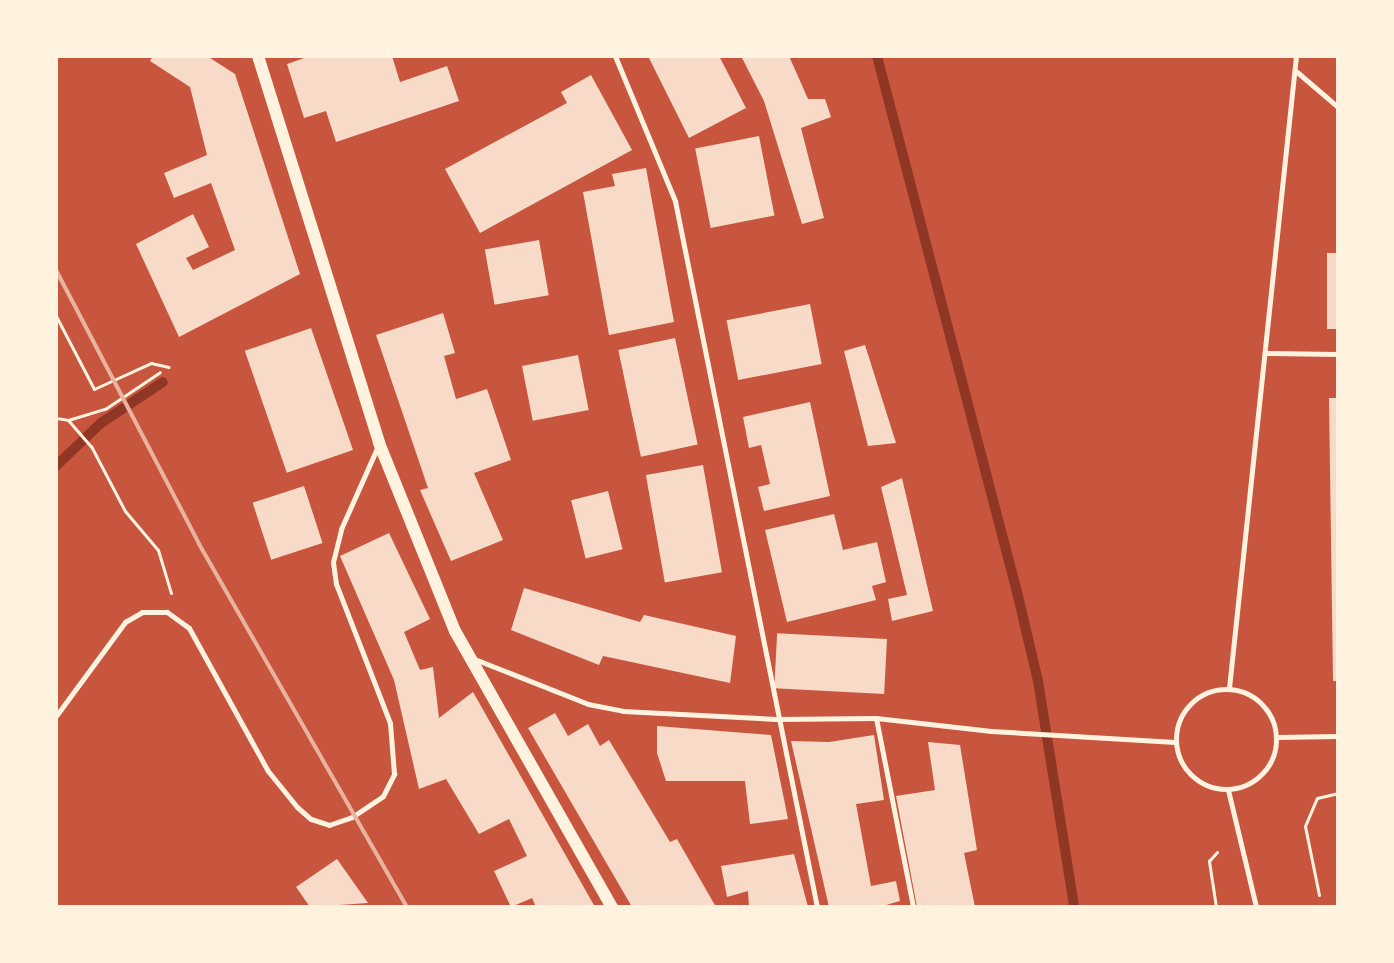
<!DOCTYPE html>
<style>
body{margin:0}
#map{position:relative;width:1394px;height:963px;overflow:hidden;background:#c8553d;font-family:"Public Sans",sans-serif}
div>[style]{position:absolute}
.stream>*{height:10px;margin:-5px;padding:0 5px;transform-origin:5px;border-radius:5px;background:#8f3625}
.building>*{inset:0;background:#f7dbc8;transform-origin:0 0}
.path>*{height:3px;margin:-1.5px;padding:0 1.5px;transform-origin:1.5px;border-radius:1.5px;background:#fff3e0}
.minor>*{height:5px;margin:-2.5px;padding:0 2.5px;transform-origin:2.5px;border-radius:2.5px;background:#fff3e0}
.minor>.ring{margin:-2.5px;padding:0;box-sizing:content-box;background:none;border:5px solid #fff3e0;border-radius:50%}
.primary>*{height:12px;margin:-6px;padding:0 6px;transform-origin:6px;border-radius:6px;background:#fff3e0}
.rail>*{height:4px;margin:-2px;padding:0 2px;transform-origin:2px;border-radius:2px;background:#e9b49f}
span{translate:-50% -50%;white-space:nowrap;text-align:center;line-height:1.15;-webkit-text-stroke:4px #fff3e0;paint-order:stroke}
.frame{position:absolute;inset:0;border:58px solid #fff3e0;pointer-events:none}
</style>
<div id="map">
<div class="stream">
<div style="left:877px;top:56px;width:554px;rotate:75.36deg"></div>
<div style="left:1017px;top:592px;width:91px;rotate:76.7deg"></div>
<div style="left:1038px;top:681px;width:229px;rotate:80.9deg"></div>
<div style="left:56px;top:466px;width:62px;rotate:-43.7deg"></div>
<div style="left:101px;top:423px;width:74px;rotate:-33.5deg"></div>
</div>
<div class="building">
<div style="clip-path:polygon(153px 56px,207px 56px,235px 74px,300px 274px,179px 337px,136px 244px,193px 214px,209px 247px,186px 258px,193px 270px,235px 250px,211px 183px,174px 198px,164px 173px,207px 155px,190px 87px,150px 61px)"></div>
<div style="clip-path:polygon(310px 56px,392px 56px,400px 82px,447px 66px,459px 101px,336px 142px,326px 111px,304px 118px,287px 64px)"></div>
<div style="clip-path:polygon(648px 56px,719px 56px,746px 108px,689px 138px)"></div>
<div style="clip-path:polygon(741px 56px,789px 56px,808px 99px,825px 99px,831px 117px,801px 128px,824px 218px,802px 224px,764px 101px)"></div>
<div style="clip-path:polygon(591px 75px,632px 150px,480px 233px,445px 169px,567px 103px,561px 92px)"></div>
<div style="left:759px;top:136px;width:81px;height:65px;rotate:79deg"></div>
<div style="clip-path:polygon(646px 168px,674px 322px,609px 335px,583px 192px,615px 186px,612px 174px)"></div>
<div style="left:539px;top:240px;width:56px;height:55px;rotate:80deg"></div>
<div style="left:1327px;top:253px;width:11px;height:76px"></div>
<div style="left:810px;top:304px;width:61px;height:85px;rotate:79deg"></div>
<div style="clip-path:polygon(443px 313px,455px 353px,444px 356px,456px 399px,487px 389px,511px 460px,474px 473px,503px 540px,451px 561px,420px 490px,428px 488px,376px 335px)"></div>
<div style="left:311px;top:328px;width:129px;height:70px;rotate:71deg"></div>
<div style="left:675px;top:338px;width:109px;height:58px;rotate:78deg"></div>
<div style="clip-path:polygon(865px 345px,896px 443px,868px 446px,844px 351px)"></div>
<div style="left:578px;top:355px;width:56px;height:57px;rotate:79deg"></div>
<div style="clip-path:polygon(1329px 398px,1338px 398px,1338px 681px,1333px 681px)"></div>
<div style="clip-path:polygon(810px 402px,830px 496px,764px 511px,758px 487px,770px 484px,761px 445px,749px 448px,743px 417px)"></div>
<div style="left:703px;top:465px;width:109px;height:58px;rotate:80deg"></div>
<div style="clip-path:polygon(902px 478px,933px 611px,892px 621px,888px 599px,907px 595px,881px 487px)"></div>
<div style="left:304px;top:486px;width:60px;height:54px;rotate:72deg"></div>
<div style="left:608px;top:491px;width:60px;height:38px;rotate:76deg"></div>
<div style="clip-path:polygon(834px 514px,843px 550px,877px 542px,886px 582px,872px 586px,876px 600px,787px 622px,765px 530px)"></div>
<div style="clip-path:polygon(389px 533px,430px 619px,404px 632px,420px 670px,433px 667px,439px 718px,473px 692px,595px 907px,536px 907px,532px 898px,511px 907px,494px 871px,527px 856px,509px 819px,479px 834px,446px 779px,419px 789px,394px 680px,340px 556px)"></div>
<div style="clip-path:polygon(524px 588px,640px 622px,644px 615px,736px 636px,730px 683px,603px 656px,599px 665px,511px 630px)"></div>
<div style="left:887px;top:639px;width:55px;height:110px;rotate:93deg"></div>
<div style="clip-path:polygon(555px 713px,568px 736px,588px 724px,600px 746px,609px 740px,670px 842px,677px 839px,716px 907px,632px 907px,528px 728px)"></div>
<div style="clip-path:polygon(657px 726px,771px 735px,788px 819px,750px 824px,745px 781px,666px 781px,657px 753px)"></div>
<div style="clip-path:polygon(874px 735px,884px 800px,856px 804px,871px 886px,896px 881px,900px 901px,879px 907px,829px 907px,791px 741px,829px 742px)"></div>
<div style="clip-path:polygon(928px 742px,960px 745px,977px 850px,964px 853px,975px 907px,917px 907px,896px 796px,935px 790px)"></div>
<div style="clip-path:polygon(794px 854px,808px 907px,749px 907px,748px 891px,727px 897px,721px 866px)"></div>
<div style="clip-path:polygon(337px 859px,368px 903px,310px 907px,296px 887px)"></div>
</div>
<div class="path">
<div style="left:56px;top:316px;width:82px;rotate:62.5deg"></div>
<div style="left:94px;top:389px;width:63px;rotate:-24.5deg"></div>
<div style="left:151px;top:363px;width:18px;rotate:13deg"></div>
<div style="left:56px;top:418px;width:12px;rotate:9deg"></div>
<div style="left:68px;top:420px;width:35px;rotate:49deg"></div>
<div style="left:91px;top:446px;width:73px;rotate:62.4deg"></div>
<div style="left:125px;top:511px;width:51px;rotate:49.8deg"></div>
<div style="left:158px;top:550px;width:45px;rotate:73.2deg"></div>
<div style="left:68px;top:420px;width:39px;rotate:-17deg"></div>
<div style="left:105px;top:409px;width:66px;rotate:-33.9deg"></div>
<div style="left:1319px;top:895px;width:70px;rotate:-101.5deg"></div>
<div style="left:1305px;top:826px;width:30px;rotate:-67deg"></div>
<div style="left:1317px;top:798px;width:22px;rotate:-13deg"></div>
<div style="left:1216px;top:907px;width:47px;rotate:-98.7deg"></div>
<div style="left:1209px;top:861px;width:12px;rotate:-48deg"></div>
</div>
<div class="minor">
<div style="left:615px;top:56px;width:157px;rotate:67.5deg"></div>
<div style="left:675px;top:201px;width:720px;rotate:78.63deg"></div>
<div style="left:1297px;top:72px;width:54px;rotate:40.5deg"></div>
<div style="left:1266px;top:353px;width:72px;rotate:0.8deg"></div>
<div style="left:472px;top:658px;width:125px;rotate:21.6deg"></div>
<div style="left:588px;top:704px;width:36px;rotate:11deg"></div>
<div style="left:623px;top:711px;width:153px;rotate:3deg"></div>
<div style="left:776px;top:719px;width:100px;rotate:-0.6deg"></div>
<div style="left:876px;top:718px;width:116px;rotate:6.4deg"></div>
<div style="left:991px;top:731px;width:184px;rotate:3.4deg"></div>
<div style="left:1229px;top:688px;width:636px;rotate:-83.95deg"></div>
<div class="ring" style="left:1176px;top:689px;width:95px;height:95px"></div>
<div style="left:56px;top:716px;width:117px;rotate:-53.7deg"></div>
<div style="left:125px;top:622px;width:20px;rotate:-30deg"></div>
<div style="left:142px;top:612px;width:25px"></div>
<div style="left:167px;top:612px;width:27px;rotate:36deg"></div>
<div style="left:189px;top:628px;width:163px;rotate:61.1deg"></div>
<div style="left:268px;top:771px;width:46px;rotate:51.1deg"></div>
<div style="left:297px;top:807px;width:18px;rotate:41deg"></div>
<div style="left:311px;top:819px;width:19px;rotate:18deg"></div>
<div style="left:329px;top:825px;width:24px;rotate:-19deg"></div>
<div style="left:352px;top:817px;width:37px;rotate:-34deg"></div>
<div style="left:383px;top:796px;width:25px;rotate:-63deg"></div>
<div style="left:394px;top:774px;width:51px;rotate:-94.5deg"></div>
<div style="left:390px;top:723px;width:149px;rotate:-111.2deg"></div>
<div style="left:336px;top:584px;width:22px;rotate:-98deg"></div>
<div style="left:333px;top:562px;width:34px;rotate:-76deg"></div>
<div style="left:341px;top:529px;width:91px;rotate:-66deg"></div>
<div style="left:876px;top:718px;width:193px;rotate:78.9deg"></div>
<div style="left:1277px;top:737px;width:61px;rotate:-0.9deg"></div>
<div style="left:1228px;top:790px;width:120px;rotate:76.5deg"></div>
</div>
<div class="primary">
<div style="left:258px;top:56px;width:405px;rotate:72.6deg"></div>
<div style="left:379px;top:443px;width:203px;rotate:68deg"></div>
<div style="left:455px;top:631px;width:318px;rotate:60.4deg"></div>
</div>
<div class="rail">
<div style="left:56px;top:270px;width:309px;rotate:62.4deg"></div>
<div style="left:199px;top:544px;width:418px;rotate:60.2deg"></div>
</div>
<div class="frame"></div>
</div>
